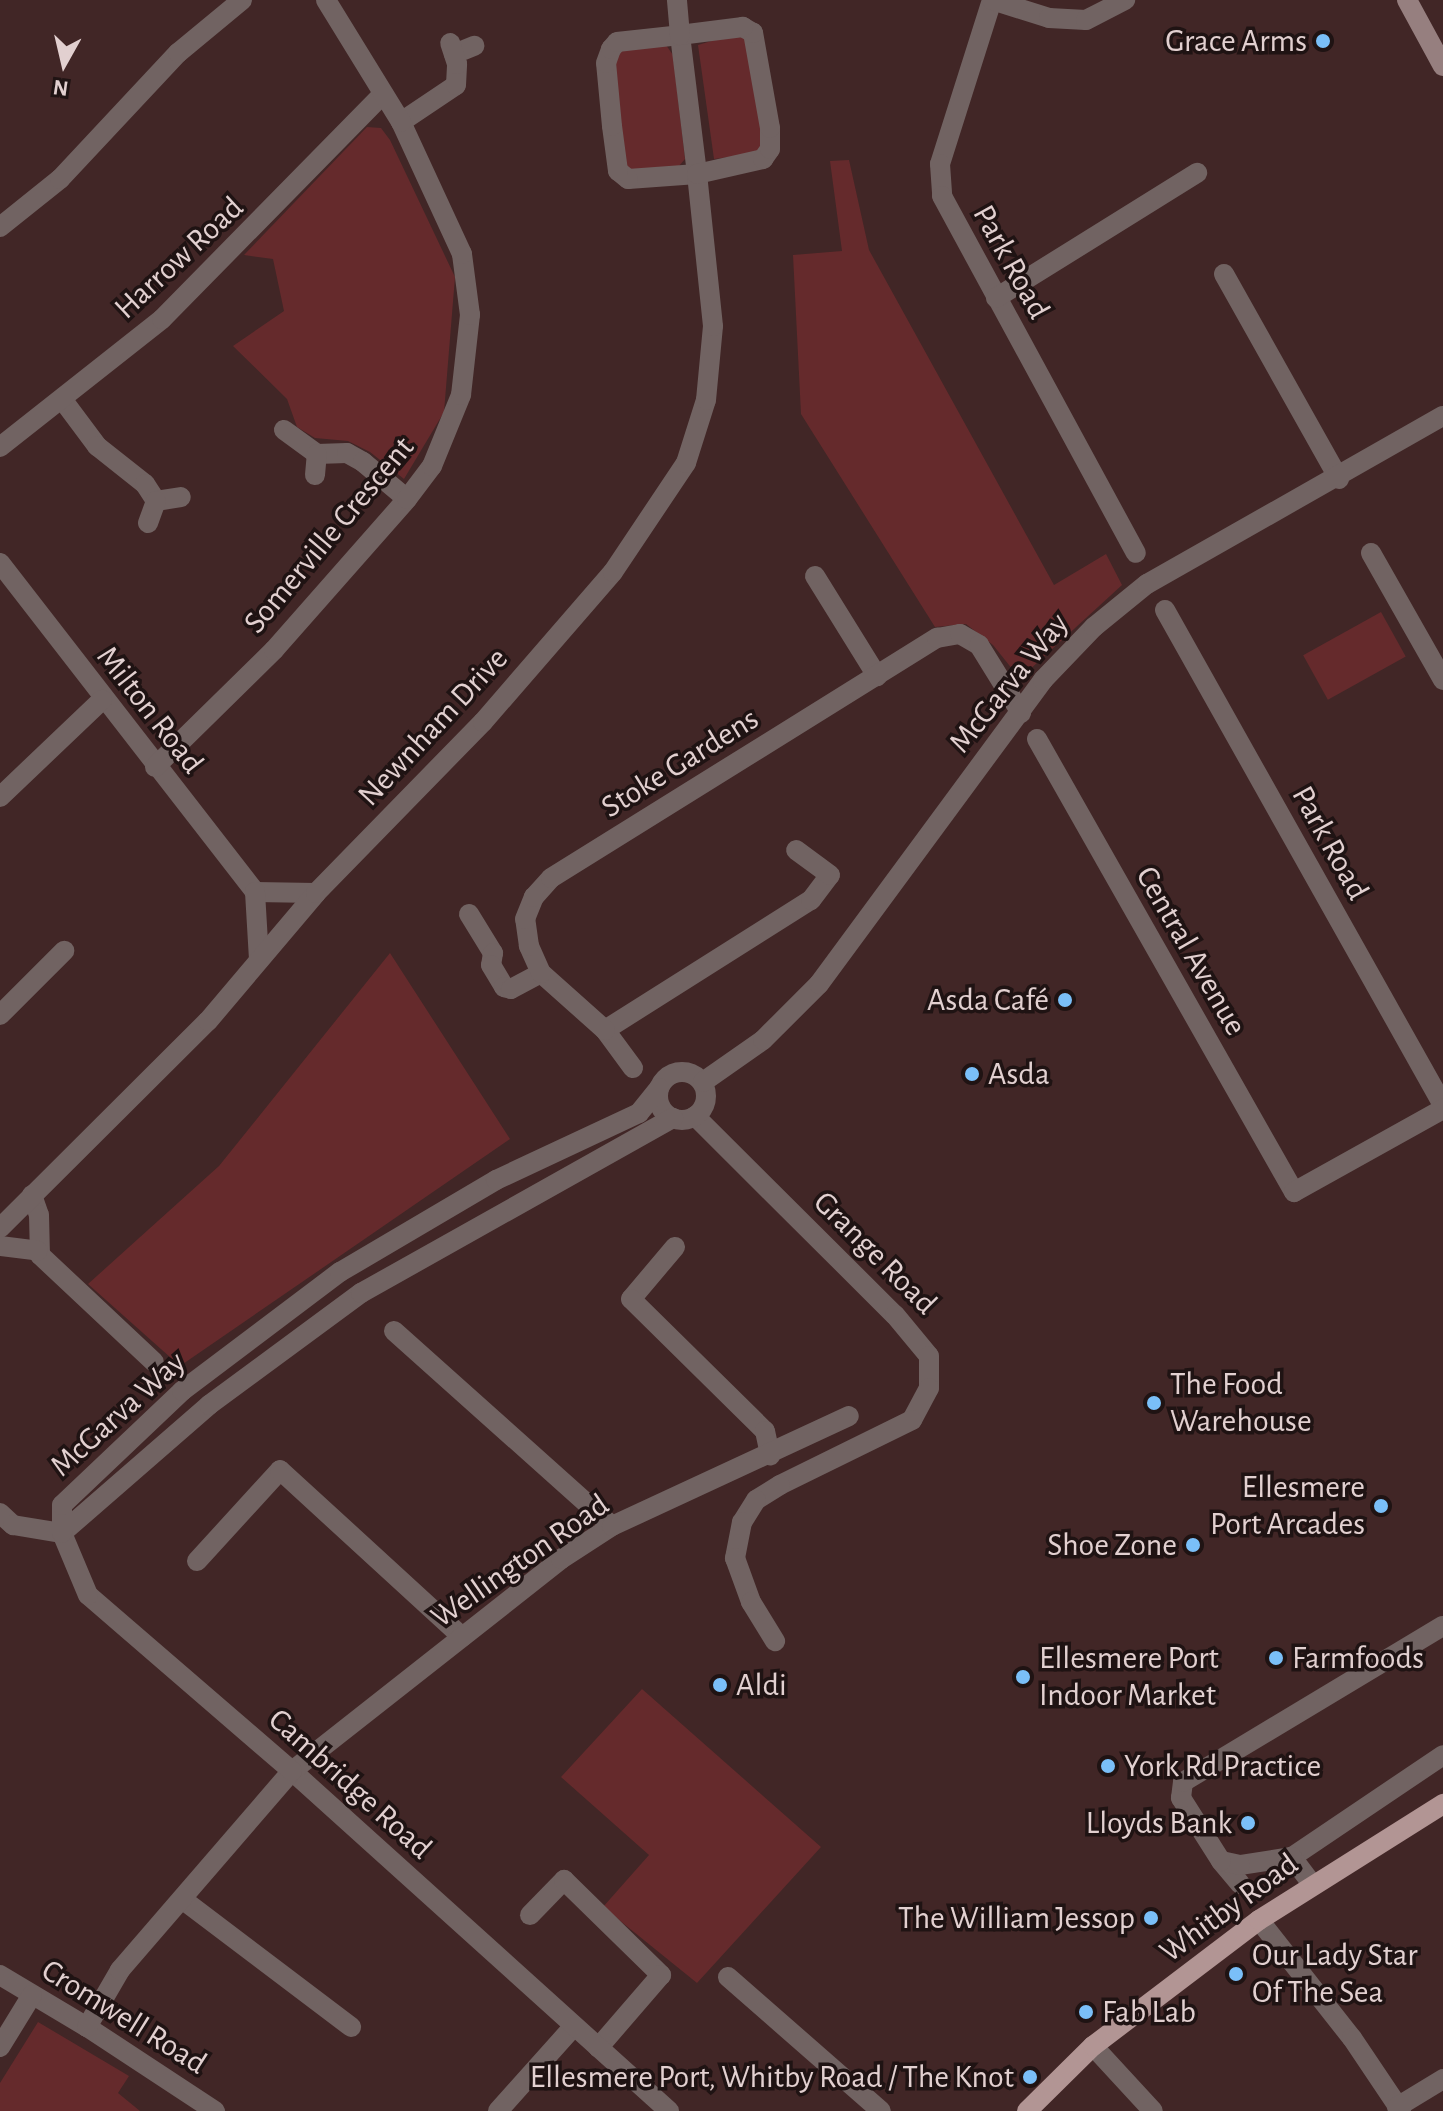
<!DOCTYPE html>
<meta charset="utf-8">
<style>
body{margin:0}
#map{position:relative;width:1443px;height:2111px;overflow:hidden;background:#412626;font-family:"Alegreya Sans",sans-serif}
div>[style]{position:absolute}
.green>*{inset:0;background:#652a2c;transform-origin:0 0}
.minor>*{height:20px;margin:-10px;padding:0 10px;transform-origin:10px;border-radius:10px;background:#716362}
.tertiary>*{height:20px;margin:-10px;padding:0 10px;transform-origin:10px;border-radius:10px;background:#716362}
.tertiary>.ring{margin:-10px;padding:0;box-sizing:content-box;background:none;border:20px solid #716362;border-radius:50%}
.secondary>*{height:20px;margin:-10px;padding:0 10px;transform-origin:10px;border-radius:10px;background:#967f7f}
.primary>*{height:20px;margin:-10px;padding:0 10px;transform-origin:10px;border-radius:10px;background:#b29594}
.dots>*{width:22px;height:22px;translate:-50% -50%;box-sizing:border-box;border:4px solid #1f1313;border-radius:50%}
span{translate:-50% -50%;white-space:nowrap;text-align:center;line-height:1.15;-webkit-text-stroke:7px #1f1313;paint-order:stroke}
.poi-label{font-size:32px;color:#e2d0d0}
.right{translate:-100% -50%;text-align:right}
.left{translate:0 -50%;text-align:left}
.street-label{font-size:32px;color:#e2d0d0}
.north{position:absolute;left:24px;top:24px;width:80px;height:80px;-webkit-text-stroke:6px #1f1313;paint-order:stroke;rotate:188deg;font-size:22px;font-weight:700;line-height:32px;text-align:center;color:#e2d0d0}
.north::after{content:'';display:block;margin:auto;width:28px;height:36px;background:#e2d0d0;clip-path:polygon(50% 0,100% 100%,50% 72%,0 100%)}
</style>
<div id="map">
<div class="green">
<div style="clip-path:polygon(728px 36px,748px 38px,764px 145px,759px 153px,714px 159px,698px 45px)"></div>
<div style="clip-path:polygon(666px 45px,673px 55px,685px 159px,679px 166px,627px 171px,612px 62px,617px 50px)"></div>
<div style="clip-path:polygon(367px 127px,381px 128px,390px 140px,455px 277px,444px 412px,404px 479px,370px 452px,348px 441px,315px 438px,297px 427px,287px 399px,233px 346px,284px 311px,273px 259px,244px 255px)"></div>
<div style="clip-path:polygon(849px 160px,869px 250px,1054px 585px,1106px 554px,1122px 585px,1026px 673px,1017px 675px,993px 645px,966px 624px,935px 627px,801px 414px,793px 255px,842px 251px,830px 161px)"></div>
<div style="left:1381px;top:612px;width:51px;height:89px;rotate:61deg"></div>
<div style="clip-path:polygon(390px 953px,510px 1139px,180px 1366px,88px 1284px,219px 1166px)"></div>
<div style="clip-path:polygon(642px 1689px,821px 1847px,697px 1983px,603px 1907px,649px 1855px,561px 1777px)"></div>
<div style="clip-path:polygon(38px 2022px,129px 2076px,118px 2093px,140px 2111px,0 2111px,0 2083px)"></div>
</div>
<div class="minor">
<div style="left:992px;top:0;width:172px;rotate:107.6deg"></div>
<div style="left:940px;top:164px;width:32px;rotate:86deg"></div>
<div style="left:942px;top:196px;width:406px;rotate:61.5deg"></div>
<div style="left:992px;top:0;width:60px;rotate:17.5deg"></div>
<div style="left:1049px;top:18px;width:37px;rotate:3deg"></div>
<div style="left:1086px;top:20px;width:44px;rotate:-27.1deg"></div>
<div style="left:680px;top:35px;width:140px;rotate:83deg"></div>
<div style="left:697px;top:174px;width:69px;rotate:175.9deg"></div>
<div style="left:628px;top:179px;width:13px;rotate:-141deg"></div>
<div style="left:618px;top:171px;width:45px;rotate:-97.6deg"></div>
<div style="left:612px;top:126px;width:63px;rotate:-95.4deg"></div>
<div style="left:606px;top:63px;width:15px;rotate:-70deg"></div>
<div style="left:611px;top:49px;width:9px;rotate:-49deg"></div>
<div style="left:617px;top:42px;width:63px;rotate:-6.3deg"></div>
<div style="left:454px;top:54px;width:22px;rotate:-22deg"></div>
<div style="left:401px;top:122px;width:66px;rotate:-33.9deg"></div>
<div style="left:456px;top:85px;width:21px;rotate:-87deg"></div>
<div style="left:457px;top:64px;width:22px;rotate:-108deg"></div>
<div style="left:0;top:227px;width:77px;rotate:-38.7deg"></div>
<div style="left:60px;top:179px;width:173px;rotate:-46.9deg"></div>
<div style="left:178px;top:53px;width:83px;rotate:-39.6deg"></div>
<div style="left:1224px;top:274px;width:235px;rotate:60.7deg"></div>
<div style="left:996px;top:298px;width:237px;rotate:-31.9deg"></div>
<div style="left:62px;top:399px;width:59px;rotate:53.3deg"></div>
<div style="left:97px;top:446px;width:61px;rotate:38.4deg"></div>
<div style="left:145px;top:484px;width:20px;rotate:57deg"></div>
<div style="left:156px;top:501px;width:25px;rotate:-9deg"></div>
<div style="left:284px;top:430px;width:41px;rotate:36deg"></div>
<div style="left:317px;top:454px;width:30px;rotate:-2deg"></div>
<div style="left:347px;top:453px;width:18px;rotate:29deg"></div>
<div style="left:363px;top:462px;width:57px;rotate:40.1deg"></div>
<div style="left:0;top:447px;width:206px;rotate:-38.3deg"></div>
<div style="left:162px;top:319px;width:315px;rotate:-45.5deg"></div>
<div style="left:315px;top:475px;width:21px;rotate:-85deg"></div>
<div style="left:148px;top:523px;width:23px;rotate:-70deg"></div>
<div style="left:1371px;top:553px;width:146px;rotate:60.4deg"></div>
<div style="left:0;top:563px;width:416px;rotate:52.2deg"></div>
<div style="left:255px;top:892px;width:61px;rotate:0.9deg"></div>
<div style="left:815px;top:576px;width:118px;rotate:58.2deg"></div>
<div style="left:1165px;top:610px;width:568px;rotate:60.68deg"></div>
<div style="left:1037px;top:739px;width:521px;rotate:60.43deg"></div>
<div style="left:1294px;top:1192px;width:171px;rotate:-29.1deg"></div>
<div style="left:155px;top:767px;width:167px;rotate:-44.5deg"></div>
<div style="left:274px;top:650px;width:201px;rotate:-48.6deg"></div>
<div style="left:407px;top:499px;width:41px;rotate:-52.9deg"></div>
<div style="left:432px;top:466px;width:77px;rotate:-67.8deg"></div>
<div style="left:461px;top:395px;width:81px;rotate:-83.6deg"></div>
<div style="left:470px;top:315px;width:62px;rotate:-97.5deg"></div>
<div style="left:462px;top:254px;width:145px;rotate:-114.8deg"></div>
<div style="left:401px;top:122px;width:143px;rotate:-121.6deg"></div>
<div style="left:0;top:797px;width:141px;rotate:-43.6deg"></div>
<div style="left:255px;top:892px;width:68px;rotate:86.6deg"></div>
<div style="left:469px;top:914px;width:46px;rotate:58.4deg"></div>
<div style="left:493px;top:953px;width:12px;rotate:99deg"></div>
<div style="left:491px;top:965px;width:26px;rotate:59deg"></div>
<div style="left:504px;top:987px;width:7px;rotate:16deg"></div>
<div style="left:511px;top:989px;width:34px;rotate:-28deg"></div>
<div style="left:0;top:1015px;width:91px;rotate:-45deg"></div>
<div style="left:605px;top:1030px;width:244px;rotate:-32.3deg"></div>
<div style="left:811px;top:900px;width:31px;rotate:-53deg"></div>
<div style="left:830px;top:875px;width:42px;rotate:-143.7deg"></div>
<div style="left:633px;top:1068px;width:47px;rotate:-126.4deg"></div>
<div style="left:605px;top:1030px;width:86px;rotate:-138.3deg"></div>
<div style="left:541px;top:973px;width:30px;rotate:-114deg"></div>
<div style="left:529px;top:946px;width:27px;rotate:-98deg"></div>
<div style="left:525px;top:919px;width:24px;rotate:-68deg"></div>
<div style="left:534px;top:897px;width:25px;rotate:-48deg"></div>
<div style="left:551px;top:878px;width:455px;rotate:-31.9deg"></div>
<div style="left:937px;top:638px;width:23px;rotate:-10deg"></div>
<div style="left:960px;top:634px;width:22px;rotate:30deg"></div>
<div style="left:979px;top:645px;width:80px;rotate:58.3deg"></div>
<div style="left:695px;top:1116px;width:282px;rotate:44.9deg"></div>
<div style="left:895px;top:1315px;width:53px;rotate:50.3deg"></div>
<div style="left:929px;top:1356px;width:32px;rotate:90deg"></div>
<div style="left:929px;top:1388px;width:36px;rotate:118deg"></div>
<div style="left:912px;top:1420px;width:147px;rotate:153.8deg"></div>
<div style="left:780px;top:1485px;width:28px;rotate:148deg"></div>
<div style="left:756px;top:1500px;width:26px;rotate:122deg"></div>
<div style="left:742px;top:1522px;width:37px;rotate:101deg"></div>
<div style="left:735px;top:1558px;width:47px;rotate:70deg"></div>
<div style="left:751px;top:1602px;width:46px;rotate:58.4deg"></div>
<div style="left:32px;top:1195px;width:21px;rotate:71deg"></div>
<div style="left:39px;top:1215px;width:40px;rotate:88.6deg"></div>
<div style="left:40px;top:1255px;width:156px;rotate:43.2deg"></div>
<div style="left:0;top:1228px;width:293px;rotate:-44.9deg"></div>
<div style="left:208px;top:1021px;width:167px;rotate:-49.8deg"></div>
<div style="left:316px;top:893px;width:239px;rotate:-45.7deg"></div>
<div style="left:483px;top:722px;width:198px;rotate:-49.1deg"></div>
<div style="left:613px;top:572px;width:131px;rotate:-56.2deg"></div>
<div style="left:686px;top:463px;width:66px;rotate:-72.4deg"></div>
<div style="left:706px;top:400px;width:74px;rotate:-84.6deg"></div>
<div style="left:713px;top:326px;width:153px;rotate:-96deg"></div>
<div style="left:697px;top:174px;width:68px;rotate:-12.8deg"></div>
<div style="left:763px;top:159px;width:12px;rotate:-55deg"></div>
<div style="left:770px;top:149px;width:21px;rotate:-90deg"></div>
<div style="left:770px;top:128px;width:97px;rotate:-100.1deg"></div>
<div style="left:753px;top:33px;width:12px;rotate:-149deg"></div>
<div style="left:743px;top:27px;width:64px;rotate:172.8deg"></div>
<div style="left:680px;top:35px;width:35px;rotate:-95deg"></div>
<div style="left:0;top:1246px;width:38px;rotate:7deg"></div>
<div style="left:675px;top:1247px;width:68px;rotate:130.2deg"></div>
<div style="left:631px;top:1299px;width:188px;rotate:44.6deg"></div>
<div style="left:765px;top:1431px;width:25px;rotate:78deg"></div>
<div style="left:394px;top:1331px;width:292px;rotate:41.8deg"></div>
<div style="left:0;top:1513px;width:18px;rotate:43deg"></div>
<div style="left:13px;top:1525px;width:50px;rotate:9.3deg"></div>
<div style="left:197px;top:1561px;width:123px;rotate:-47.6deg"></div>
<div style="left:280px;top:1470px;width:247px;rotate:42.5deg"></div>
<div style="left:1292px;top:1857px;width:182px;rotate:-34deg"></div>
<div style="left:1221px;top:1861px;width:30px;rotate:50deg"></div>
<div style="left:1312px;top:1884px;width:34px;rotate:-127deg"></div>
<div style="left:1292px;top:1857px;width:53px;rotate:171.3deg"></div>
<div style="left:1240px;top:1865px;width:19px;rotate:-168deg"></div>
<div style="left:1221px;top:1861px;width:75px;rotate:-122.4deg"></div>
<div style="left:1181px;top:1798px;width:16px;rotate:-83deg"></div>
<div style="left:1183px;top:1782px;width:303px;rotate:-31deg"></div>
<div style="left:182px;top:1899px;width:212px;rotate:37.1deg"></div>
<div style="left:530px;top:1915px;width:49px;rotate:-45.8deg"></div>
<div style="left:564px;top:1880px;width:136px;rotate:44.4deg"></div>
<div style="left:661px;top:1975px;width:96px;rotate:130.8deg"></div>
<div style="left:1259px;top:1920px;width:150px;rotate:51.8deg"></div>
<div style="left:1352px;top:2038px;width:88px;rotate:56.1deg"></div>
<div style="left:0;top:1975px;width:101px;rotate:30.9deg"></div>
<div style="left:728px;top:1977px;width:203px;rotate:41.2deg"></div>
<div style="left:1093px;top:2046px;width:88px;rotate:47.3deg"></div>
<div style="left:0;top:2047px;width:61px;rotate:-58.4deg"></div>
<div style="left:1397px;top:2107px;width:54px;rotate:-31.3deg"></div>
<div style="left:498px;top:2111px;width:114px;rotate:-48.2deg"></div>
<div style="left:669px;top:2111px;width:508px;rotate:-137.95deg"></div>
<div style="left:292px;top:1771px;width:342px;rotate:-38.2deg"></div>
<div style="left:561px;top:1559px;width:61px;rotate:-32.9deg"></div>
<div style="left:612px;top:1526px;width:261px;rotate:-24.9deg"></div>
</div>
<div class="tertiary">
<div class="ring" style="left:658px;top:1072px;width:28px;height:28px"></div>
<div style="left:703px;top:1082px;width:73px;rotate:-35deg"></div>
<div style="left:763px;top:1040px;width:79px;rotate:-45deg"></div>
<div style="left:819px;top:984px;width:378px;rotate:-53.6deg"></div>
<div style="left:1043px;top:680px;width:74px;rotate:-46.1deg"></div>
<div style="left:1094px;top:627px;width:68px;rotate:-39.1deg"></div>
<div style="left:1147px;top:584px;width:340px;rotate:-29.6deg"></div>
<div style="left:62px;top:1533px;width:195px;rotate:-41deg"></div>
<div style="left:209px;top:1405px;width:189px;rotate:-36.4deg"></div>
<div style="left:361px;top:1293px;width:358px;rotate:-29.3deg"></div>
<div style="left:215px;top:2111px;width:153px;rotate:-146.7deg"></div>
<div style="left:87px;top:2027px;width:66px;rotate:-59.9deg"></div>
<div style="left:120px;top:1970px;width:263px;rotate:-49.2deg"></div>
<div style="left:292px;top:1771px;width:269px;rotate:-139.2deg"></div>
<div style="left:88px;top:1595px;width:67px;rotate:-112.8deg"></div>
<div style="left:62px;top:1533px;width:28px;rotate:-90deg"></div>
<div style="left:62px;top:1505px;width:166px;rotate:-43.5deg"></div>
<div style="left:182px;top:1391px;width:198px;rotate:-37deg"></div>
<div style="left:340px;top:1272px;width:181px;rotate:-30.5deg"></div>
<div style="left:496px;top:1180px;width:158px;rotate:-25.1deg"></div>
<div style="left:639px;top:1113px;width:32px;rotate:-51deg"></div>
</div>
<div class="secondary">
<div style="left:1407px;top:0;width:75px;rotate:61.4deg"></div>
</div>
<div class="primary">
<div style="left:1027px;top:2111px;width:93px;rotate:-44.6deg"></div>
<div style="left:1093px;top:2046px;width:208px;rotate:-37.2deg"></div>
<div style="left:1259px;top:1920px;width:218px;rotate:-32.2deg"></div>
</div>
<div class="dots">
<div style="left:1323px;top:41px;background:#7abff8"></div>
<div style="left:1065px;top:1000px;background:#7abff8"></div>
<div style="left:972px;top:1074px;background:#7abff8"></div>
<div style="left:1154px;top:1403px;background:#7abff8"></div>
<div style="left:1381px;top:1506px;background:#7abff8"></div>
<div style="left:1193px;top:1545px;background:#7abff8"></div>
<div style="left:1276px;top:1658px;background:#7abff8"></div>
<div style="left:1023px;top:1677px;background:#7abff8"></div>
<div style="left:720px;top:1685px;background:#7abff8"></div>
<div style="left:1108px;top:1766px;background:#7abff8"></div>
<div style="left:1248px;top:1823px;background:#7abff8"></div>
<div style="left:1151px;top:1918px;background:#7abff8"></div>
<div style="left:1236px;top:1974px;background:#7abff8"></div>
<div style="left:1086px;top:2012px;background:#7abff8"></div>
<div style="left:1030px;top:2077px;background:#7abff8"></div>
</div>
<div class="poi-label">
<span class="right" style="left:1307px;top:41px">Grace Arms</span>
<span class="right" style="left:1049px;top:1000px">Asda Café</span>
<span class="left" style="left:988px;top:1074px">Asda</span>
<span class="left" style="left:1170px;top:1403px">The Food<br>Warehouse</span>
<span class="right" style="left:1365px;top:1506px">Ellesmere<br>Port Arcades</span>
<span class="right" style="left:1177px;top:1545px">Shoe Zone</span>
<span class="left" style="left:1292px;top:1658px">Farmfoods</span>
<span class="left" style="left:1039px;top:1677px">Ellesmere Port<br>Indoor Market</span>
<span class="left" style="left:736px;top:1685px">Aldi</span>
<span class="left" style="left:1124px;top:1766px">York Rd Practice</span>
<span class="right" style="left:1232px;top:1823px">Lloyds Bank</span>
<span class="right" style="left:1135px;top:1918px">The William Jessop</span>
<span class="left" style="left:1252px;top:1974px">Our Lady Star<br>Of The Sea</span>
<span class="left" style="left:1102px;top:2012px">Fab Lab</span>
<span class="right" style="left:1014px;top:2077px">Ellesmere Port, Whitby Road / The Knot</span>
</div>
<div class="street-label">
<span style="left:179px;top:258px;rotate:-43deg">Harrow Road</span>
<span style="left:1011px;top:262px;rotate:61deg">Park Road</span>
<span style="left:329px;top:535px;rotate:-50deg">Somerville Crescent</span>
<span style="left:1009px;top:683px;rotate:-51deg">McGarva Way</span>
<span style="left:150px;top:710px;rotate:52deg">Milton Road</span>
<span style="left:433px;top:727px;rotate:-47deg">Newnham Drive</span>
<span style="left:680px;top:763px;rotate:-32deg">Stoke Gardens</span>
<span style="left:1330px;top:843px;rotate:61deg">Park Road</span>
<span style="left:1191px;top:951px;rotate:60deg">Central Avenue</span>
<span style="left:875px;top:1253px;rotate:45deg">Grange Road</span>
<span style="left:118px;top:1414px;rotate:-42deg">McGarva Way</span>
<span style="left:520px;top:1561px;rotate:-35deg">Wellington Road</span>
<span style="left:350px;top:1784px;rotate:42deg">Cambridge Road</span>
<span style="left:1229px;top:1908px;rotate:-36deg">Whitby Road</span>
<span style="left:124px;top:2017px;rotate:32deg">Cromwell Road</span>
</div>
<div class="north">N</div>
</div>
